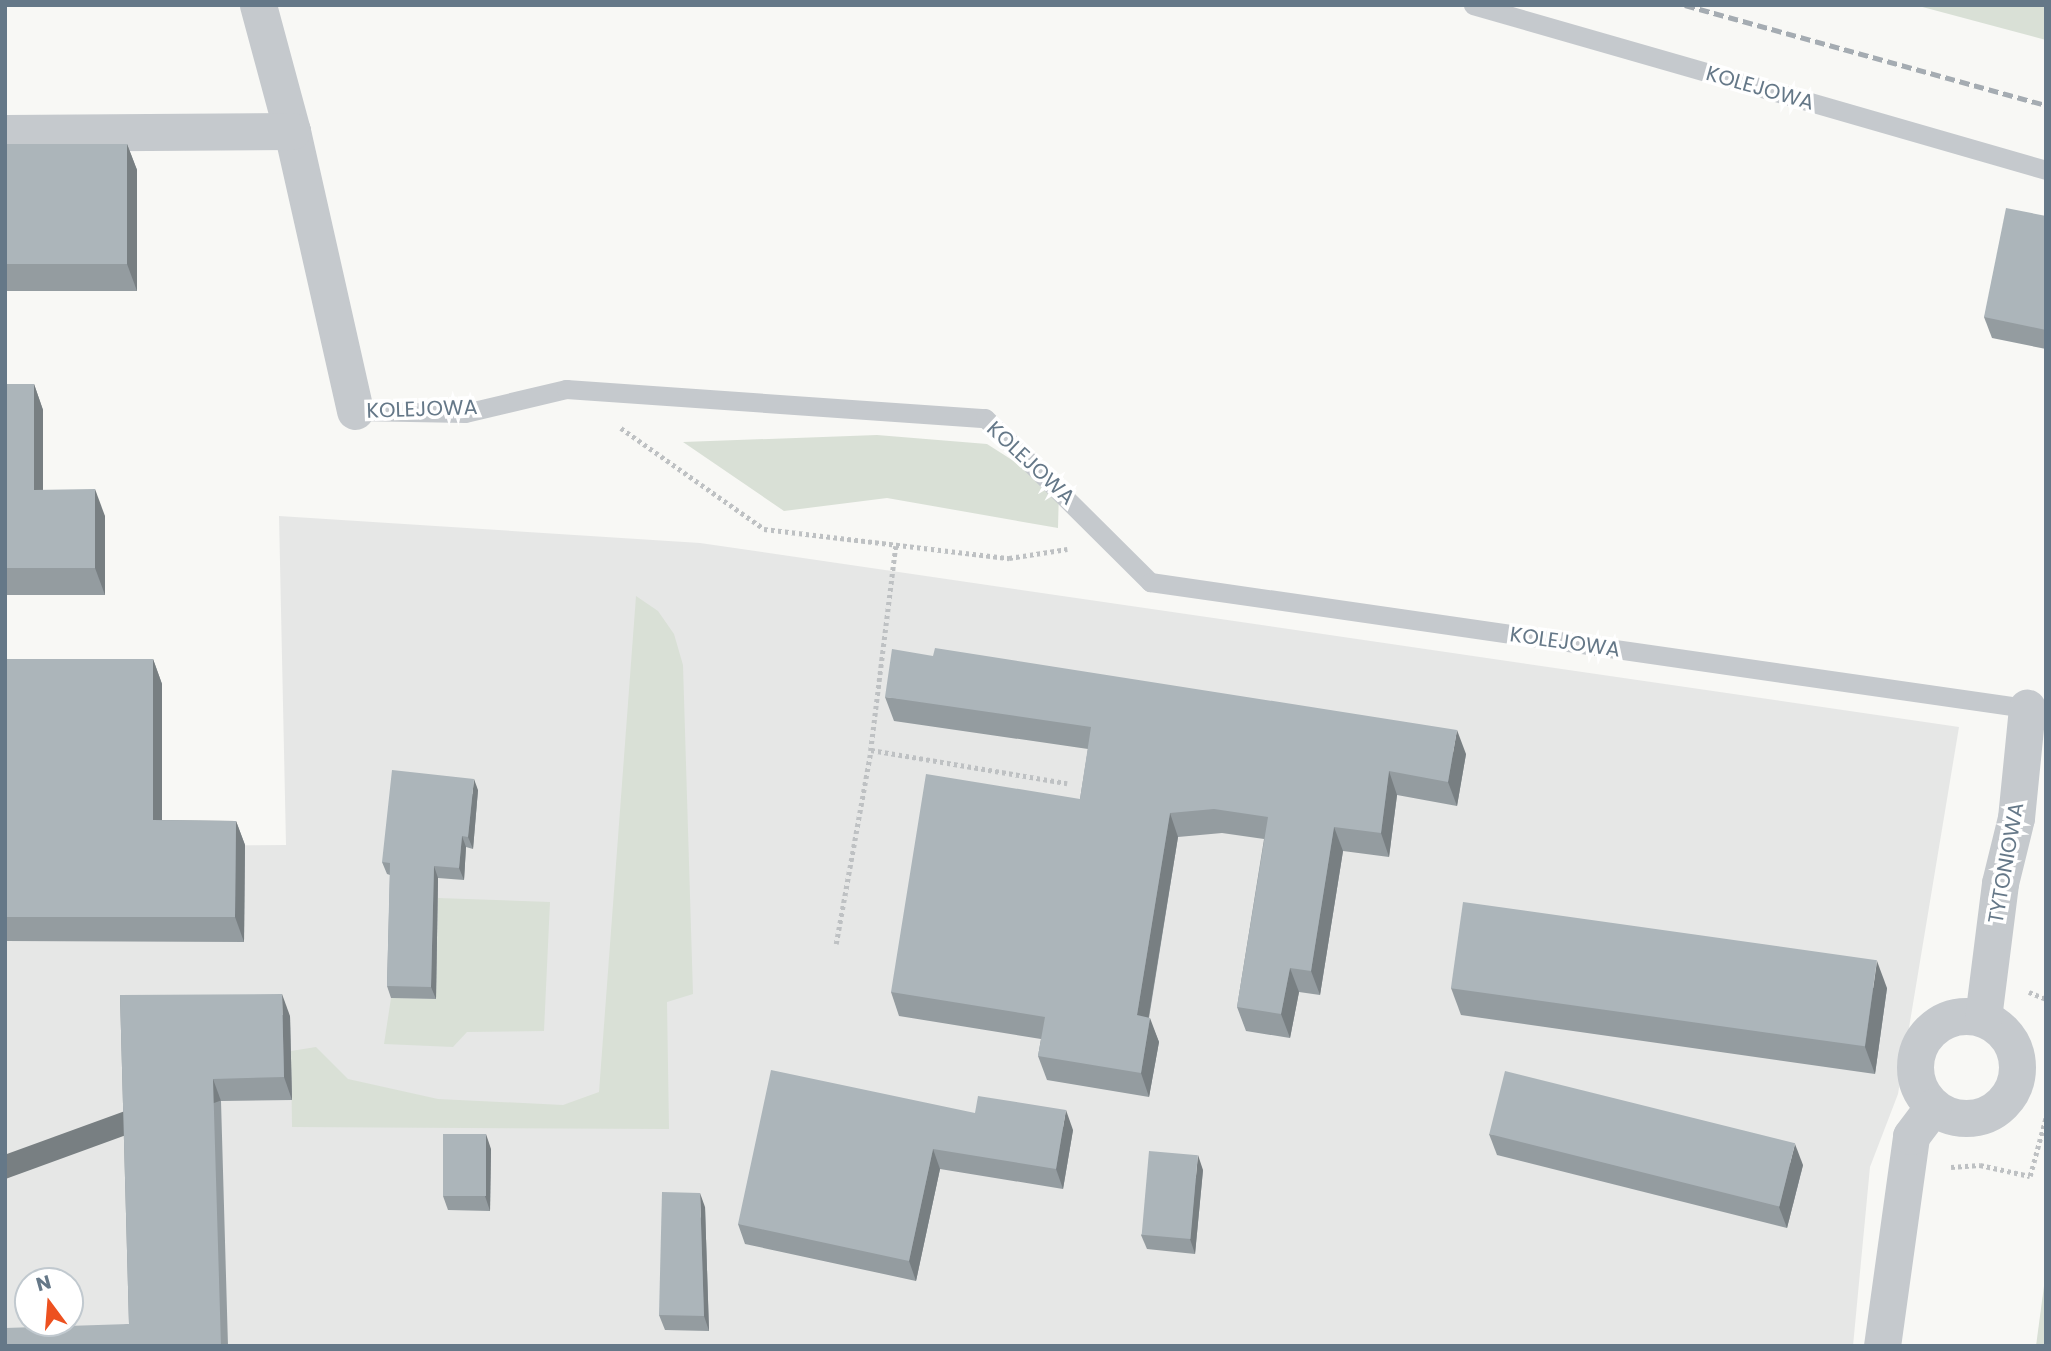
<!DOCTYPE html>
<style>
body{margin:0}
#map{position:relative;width:2051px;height:1351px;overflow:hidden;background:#f8f8f5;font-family:Poppins,sans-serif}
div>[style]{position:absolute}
.built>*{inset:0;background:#e6e7e6}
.green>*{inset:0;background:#d9e0d6}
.path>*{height:4.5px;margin-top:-2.25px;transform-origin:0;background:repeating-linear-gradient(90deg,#bec1c3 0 3.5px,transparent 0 7px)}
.lane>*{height:19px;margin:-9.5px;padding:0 9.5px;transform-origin:9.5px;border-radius:9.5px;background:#c5c9cd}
.street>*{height:37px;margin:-18.5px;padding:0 18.5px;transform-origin:18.5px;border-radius:18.5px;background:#c5c9cd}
.street>.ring{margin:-18.5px;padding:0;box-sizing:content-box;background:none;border:37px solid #c5c9cd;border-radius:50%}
.rail>*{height:5px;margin-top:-2.5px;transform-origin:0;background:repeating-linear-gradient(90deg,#a5acb2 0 10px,transparent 0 15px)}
.wall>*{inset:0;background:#949ca0}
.shaded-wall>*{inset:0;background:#787f82;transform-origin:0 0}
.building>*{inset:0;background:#acb5ba;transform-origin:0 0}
span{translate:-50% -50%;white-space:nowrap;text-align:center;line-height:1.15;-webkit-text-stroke:7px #fff;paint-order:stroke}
.street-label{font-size:21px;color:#657888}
.frame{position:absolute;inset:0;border:7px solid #657888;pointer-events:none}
.north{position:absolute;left:14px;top:1267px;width:70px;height:70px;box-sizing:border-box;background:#fff;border:2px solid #c1c9cf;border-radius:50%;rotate:344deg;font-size:19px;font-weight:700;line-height:28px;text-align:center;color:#657888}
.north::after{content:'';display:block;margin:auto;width:24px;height:32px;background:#ed5120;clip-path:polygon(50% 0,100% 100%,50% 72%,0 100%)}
</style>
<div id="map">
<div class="built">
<div style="clip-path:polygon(evenodd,279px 516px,700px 543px,1959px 727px,1898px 1094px,1870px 1167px,1853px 1346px,5px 1346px,5px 847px,286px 845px,279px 516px,28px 1281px,70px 1281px,70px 1323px,28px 1323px,28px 1281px)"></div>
</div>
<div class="green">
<div style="clip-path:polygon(1915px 5px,2046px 5px,2046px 40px)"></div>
<div style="clip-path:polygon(877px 435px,987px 444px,1059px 490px,1058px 528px,887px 498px,784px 511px,683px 442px)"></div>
<div style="clip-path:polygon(636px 596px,658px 611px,674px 634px,683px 665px,693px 994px,667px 1002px,669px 1129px,292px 1127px,291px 1051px,316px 1047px,348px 1079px,438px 1099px,563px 1105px,599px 1092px)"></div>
<div style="clip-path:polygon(438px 898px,550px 902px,544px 1031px,467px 1032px,453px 1047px,384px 1044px,391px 998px,436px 999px)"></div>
<div style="clip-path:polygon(2046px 1271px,2046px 1346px,2036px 1346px)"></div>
</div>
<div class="path">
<div style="left:621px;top:428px;width:175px;rotate:35.2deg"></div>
<div style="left:764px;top:529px;width:247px;rotate:6.8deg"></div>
<div style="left:1009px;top:558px;width:59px;rotate:-8.8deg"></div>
<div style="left:896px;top:546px;width:206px;rotate:97deg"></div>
<div style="left:871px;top:750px;width:199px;rotate:9.6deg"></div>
<div style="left:836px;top:944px;width:197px;rotate:-79.8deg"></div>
<div style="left:2029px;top:992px;width:18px;rotate:22deg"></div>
<div style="left:1951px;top:1167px;width:29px;rotate:-4deg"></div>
<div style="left:1980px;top:1165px;width:51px;rotate:12.4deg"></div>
<div style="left:2030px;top:1176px;width:61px;rotate:-74.8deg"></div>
</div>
<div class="lane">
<div style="left:1473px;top:5px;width:596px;rotate:16.06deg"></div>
<div style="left:355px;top:411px;width:110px;rotate:1deg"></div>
<div style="left:465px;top:413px;width:104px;rotate:-13.4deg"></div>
<div style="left:566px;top:389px;width:420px;rotate:4deg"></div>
<div style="left:985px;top:418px;width:233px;rotate:44.8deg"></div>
<div style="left:1150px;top:582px;width:905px;rotate:8.19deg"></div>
</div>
<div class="street">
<div style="left:258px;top:5px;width:131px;rotate:74.9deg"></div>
<div style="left:292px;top:131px;width:287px;rotate:77.3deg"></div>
<div style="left:5px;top:133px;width:287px;rotate:-0.4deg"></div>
<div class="ring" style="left:1915px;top:1016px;width:65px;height:65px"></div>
<div style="left:1983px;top:1018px;width:136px;rotate:-82.8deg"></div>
<div style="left:2000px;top:883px;width:67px;rotate:-76.2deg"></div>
<div style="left:2016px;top:818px;width:111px;rotate:-84.3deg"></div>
<div style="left:1882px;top:1346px;width:212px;rotate:-82.1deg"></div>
<div style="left:1911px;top:1136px;width:36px;rotate:-53deg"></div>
</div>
<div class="rail">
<div style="left:1685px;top:5px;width:375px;rotate:15.5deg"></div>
</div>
<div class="wall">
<div style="clip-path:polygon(5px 144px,127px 144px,137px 170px,137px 291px,5px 291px)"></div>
<div style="clip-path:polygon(2046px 216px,2046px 349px,1992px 338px,1984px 317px)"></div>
<div style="clip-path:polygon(5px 384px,34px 384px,43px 410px,43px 490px,105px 516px,105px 595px,5px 595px)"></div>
<div style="clip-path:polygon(5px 659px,153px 659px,162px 684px,162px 820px,236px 821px,245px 845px,244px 942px,5px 941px)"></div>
<div style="clip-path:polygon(885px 697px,1466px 754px,1457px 806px,1397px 795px,1389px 857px,1343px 851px,1320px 995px,1299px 992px,1290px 1038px,1246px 1031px,1237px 1007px,1264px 839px,1222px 833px,1178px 837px,1149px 1018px,1159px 1042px,1149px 1097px,1047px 1080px,1038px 1056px,1041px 1039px,899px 1016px,891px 992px,1080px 799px,1088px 749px,894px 721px)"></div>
<div style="clip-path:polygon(478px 790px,473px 849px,466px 847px,464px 880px,438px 878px,436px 999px,391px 998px,387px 986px,390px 875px,387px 874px,382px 862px)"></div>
<div style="clip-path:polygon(1451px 988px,1887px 988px,1875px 1074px,1461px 1015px)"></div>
<div style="clip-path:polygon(120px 995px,290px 1016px,292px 1100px,221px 1101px,228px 1346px,5px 1346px,129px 1324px)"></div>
<div style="clip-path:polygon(975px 1113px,1073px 1130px,1063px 1189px,940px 1169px,916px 1281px,745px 1244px,738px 1224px)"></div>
<div style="clip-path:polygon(1489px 1134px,1803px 1165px,1787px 1228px,1497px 1155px)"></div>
<div style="clip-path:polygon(491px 1149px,490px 1211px,448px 1210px,443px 1196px)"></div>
<div style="clip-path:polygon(1203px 1170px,1195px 1254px,1147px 1249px,1141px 1235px)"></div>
<div style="clip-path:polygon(705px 1207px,709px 1331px,665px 1330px,659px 1315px)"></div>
</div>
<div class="shaded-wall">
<div style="clip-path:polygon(127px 144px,137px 170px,137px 291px,127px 264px)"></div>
<div style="clip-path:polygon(34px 384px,43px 410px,43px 516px,34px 490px)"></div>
<div style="clip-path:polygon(95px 489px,105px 516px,105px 595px,95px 568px)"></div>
<div style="clip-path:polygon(153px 659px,162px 684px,162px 845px,153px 820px)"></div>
<div style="clip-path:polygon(1457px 730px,1466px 754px,1457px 806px,1448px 782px)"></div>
<div style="clip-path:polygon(1389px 771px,1397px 795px,1389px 857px,1381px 833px)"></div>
<div style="clip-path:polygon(474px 779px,478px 790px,473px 849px,468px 837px)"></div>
<div style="clip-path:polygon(1170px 813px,1178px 837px,1145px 1039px,1137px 1015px)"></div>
<div style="clip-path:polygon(236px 821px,245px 845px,244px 942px,235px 917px)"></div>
<div style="clip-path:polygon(1334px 827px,1343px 851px,1320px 995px,1311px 971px)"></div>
<div style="clip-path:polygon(462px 836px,466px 847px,464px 880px,459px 868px)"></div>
<div style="clip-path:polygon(434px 866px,438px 878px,436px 999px,431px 987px)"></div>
<div style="clip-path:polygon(1877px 961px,1887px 988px,1875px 1074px,1865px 1047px)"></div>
<div style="clip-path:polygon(1290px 968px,1299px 992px,1290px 1038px,1281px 1014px)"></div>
<div style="clip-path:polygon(282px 994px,290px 1016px,292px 1100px,284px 1077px)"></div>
<div style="clip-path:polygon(1150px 1018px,1159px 1042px,1149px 1097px,1141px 1073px)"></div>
<div style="left:213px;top:1079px;width:23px;height:267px;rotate:70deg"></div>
<div style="clip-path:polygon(1066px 1110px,1073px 1130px,1063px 1189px,1056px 1169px)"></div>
<div style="clip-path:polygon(486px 1134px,491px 1149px,490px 1211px,485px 1196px)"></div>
<div style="clip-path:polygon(1795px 1144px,1803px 1165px,1787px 1228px,1779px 1207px)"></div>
<div style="clip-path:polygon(933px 1149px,940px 1169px,916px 1281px,909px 1261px)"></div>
<div style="clip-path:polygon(1198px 1155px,1203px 1170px,1195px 1254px,1190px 1239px)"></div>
<div style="clip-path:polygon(700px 1193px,705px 1207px,709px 1331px,704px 1316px)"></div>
</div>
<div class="building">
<div style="left:5px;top:144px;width:122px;height:120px"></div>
<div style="clip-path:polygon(2006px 208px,2046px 216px,2046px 330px,1984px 317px)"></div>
<div style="clip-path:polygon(5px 384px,34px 384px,34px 490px,95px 489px,95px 568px,5px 568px)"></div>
<div style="clip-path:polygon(935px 648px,1457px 730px,1448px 782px,1389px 771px,1381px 833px,1334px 827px,1311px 971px,1290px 968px,1281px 1014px,1237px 1007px,1268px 817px,1214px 809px,1170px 813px,1137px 1015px,1150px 1018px,1141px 1073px,1038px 1056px,1045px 1017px,891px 992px,926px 774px,1080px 799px,1091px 727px,885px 697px,892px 649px,933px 656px)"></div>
<div style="clip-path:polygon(5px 659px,153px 659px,153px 820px,236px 821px,235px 917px,5px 917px)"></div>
<div style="clip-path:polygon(392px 770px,474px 779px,468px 837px,462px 836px,459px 868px,434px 866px,431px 987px,387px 986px,390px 863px,382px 862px)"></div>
<div style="left:1463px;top:902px;width:418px;height:87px;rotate:8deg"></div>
<div style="clip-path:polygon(282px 994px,284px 1077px,213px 1079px,221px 1346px,5px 1346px,5px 1328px,129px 1324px,120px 995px)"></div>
<div style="clip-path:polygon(771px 1070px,975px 1113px,978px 1096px,1066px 1110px,1056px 1169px,933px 1149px,909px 1261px,738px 1224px)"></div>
<div style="left:1505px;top:1071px;width:299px;height:65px;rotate:14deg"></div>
<div style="left:443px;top:1134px;width:43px;height:62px"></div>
<div style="left:1149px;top:1151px;width:49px;height:84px;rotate:5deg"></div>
<div style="clip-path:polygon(662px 1192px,700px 1193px,704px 1316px,659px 1315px)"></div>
</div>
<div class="street-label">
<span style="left:1760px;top:88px;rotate:16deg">KOLEJOWA</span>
<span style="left:422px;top:409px;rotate:-2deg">KOLEJOWA</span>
<span style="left:1031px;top:463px;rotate:43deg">KOLEJOWA</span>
<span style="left:1565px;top:642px;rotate:8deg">KOLEJOWA</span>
<span style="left:2006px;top:863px;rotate:-80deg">TYTONIOWA</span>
</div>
<div class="frame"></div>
<div class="north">N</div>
</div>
